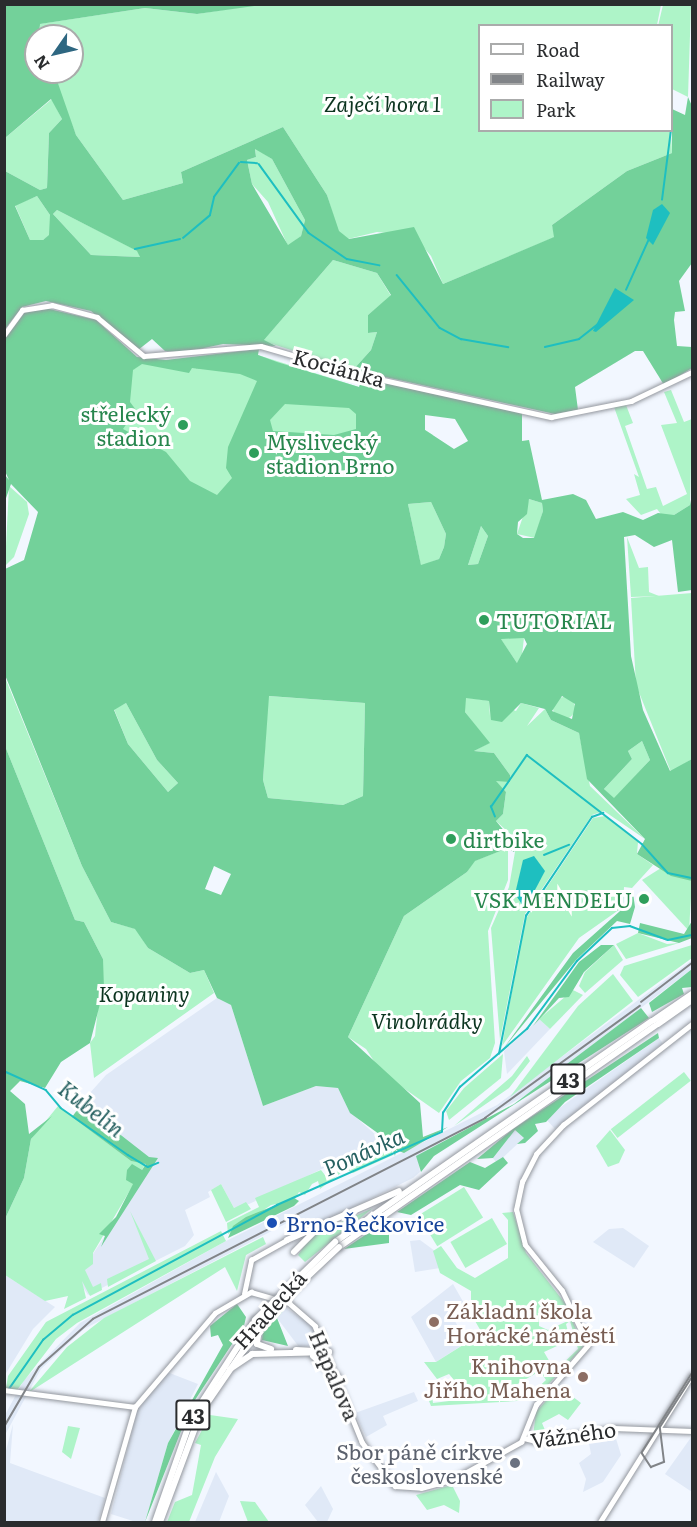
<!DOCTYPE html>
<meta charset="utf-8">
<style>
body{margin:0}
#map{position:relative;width:697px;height:1527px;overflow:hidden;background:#f2f7ff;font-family:Literata,serif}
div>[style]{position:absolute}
.built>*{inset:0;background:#e0e9f7}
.green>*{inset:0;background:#aef4c8;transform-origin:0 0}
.round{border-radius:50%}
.forest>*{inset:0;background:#73d19a}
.water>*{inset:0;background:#1ebfc0}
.stream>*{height:1.5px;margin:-0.75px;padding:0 0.75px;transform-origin:0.75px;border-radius:0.75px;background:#1ebfc0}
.roads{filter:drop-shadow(0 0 2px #94989f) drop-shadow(0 0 2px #94989f)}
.tertiary>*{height:4.5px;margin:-2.25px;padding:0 2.25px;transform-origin:2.25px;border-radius:2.25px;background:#fff}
.trunk>*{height:6px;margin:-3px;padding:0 3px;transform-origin:3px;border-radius:3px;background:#fff}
.tram>*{height:1.5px;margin:-0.75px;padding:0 0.75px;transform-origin:0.75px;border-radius:0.75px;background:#818488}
.rail>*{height:1.5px;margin:-0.75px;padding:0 0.75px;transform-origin:0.75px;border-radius:0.75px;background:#818488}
.bridges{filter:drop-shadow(0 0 2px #94989f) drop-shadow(0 0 2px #94989f)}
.trunk-bridge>*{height:6px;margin:-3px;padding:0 3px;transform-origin:3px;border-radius:3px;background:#fff}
.dots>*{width:16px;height:16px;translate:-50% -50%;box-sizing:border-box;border:3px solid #fff;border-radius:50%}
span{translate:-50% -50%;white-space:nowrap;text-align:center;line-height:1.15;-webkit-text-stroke:6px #fff;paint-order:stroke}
.shield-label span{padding:2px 4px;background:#fff;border:2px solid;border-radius:4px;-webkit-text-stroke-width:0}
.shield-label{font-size:20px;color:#2a2c2e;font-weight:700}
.park-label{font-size:21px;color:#0b341f;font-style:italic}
.street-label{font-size:21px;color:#2a2c2e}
.leisure-label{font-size:21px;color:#27864d}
.right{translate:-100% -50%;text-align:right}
.left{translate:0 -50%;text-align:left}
.transit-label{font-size:21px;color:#164399}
.education-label{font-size:21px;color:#785e54}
.worship-label{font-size:21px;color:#5b616d}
.water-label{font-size:22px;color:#266161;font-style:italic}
.frame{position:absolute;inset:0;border:6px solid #2a2c2e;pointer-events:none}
.legend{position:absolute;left:478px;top:24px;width:195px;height:108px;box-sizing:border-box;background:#fff;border:2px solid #aaabab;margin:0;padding:8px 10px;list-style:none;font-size:18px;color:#2a2c2e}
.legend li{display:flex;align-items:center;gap:12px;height:30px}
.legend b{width:30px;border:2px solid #aaabab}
.north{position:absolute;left:24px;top:24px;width:60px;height:60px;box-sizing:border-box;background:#fff;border:2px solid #aaabab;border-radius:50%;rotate:236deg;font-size:16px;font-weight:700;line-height:24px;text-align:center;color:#2a2c2e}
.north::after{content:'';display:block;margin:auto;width:21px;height:27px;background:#2e6781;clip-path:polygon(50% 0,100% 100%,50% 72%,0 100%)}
</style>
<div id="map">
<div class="built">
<div style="clip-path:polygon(692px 960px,692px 969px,528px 1094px,417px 1156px,420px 1172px,413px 1178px,301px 1233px,295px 1219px,362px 1184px,84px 1329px,41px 1369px,5px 1435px,5px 1415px,24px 1380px,80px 1323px,226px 1241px,497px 1105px)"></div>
<div style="clip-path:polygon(217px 998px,231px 1005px,263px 1106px,316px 1086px,338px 1088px,350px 1112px,386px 1144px,333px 1174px,328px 1166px,249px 1204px,234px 1208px,221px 1184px,208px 1192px,210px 1197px,185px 1210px,194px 1235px,185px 1246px,88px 1295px,79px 1281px,87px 1277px,83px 1269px,148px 1171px,149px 1158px,90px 1111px,89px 1094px,106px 1075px)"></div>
<div style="clip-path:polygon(539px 1019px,550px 1029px,507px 1074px,504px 1051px)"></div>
<div style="clip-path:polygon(659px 1038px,663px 1044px,555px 1129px,545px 1118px)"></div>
<div style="clip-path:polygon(515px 1130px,524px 1138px,497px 1163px,490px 1155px)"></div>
<div style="clip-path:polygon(623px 1228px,649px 1246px,634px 1268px,593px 1242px,609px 1229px)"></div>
<div style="clip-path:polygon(420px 1240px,435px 1251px,440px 1268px,415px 1272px,410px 1241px)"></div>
<div style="clip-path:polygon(5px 1275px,55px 1307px,33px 1329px,5px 1375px)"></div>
<div style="clip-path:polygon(453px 1284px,469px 1312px,452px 1316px,464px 1337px,476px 1331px,478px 1335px,436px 1362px,411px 1317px)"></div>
<div style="clip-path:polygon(282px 1305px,312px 1326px,319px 1345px,299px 1347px,274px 1314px)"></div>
<div style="clip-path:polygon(167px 1372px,198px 1384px,168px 1443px,145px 1522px,136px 1522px,111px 1514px,137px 1411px)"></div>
<div style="clip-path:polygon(414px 1392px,418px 1401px,383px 1416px,387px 1425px,366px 1437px,355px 1413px)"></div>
<div style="clip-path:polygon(13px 1424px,10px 1463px,105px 1498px,98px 1522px,5px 1522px,5px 1454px)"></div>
<div style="clip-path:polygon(614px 1432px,621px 1455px,603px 1482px,583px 1492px,586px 1479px,579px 1463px,591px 1454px,588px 1438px)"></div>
<div style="clip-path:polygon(692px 1436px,692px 1492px,665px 1474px)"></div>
<div style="clip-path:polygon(216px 1472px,229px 1496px,219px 1522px,195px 1522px)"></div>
<div style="clip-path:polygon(321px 1486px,333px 1509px,327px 1522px,318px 1522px,305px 1505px)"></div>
</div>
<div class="green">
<div style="clip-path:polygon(261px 4px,661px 5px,657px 25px,480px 26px,480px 130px,671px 131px,672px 153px,627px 171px,552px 225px,555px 237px,443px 284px,431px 256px,414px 236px,377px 232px,348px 239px,338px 231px,327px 195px,283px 127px,181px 172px,183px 183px,123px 200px,76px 135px,62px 100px,54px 72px,72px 72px,72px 36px,43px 36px,39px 24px,145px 8px,197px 14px)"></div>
<div style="clip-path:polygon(663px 5px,691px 5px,688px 97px,672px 89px,672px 26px,658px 26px)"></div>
<div style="clip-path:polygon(52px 99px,62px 119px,49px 133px,47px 188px,40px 190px,5px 171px,5px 138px)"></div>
<div style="clip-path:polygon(255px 148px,272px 159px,305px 220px,301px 236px,288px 246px,268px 202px,252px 184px,247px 160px,256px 157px)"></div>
<div style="clip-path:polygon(37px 196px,50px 215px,50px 235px,43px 240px,30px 240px,15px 205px)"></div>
<div style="clip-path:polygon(57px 210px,138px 251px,140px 257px,91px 255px,53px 214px)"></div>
<div style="clip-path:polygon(333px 260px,377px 273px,391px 296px,368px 315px,368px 333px,377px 332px,371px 350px,353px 370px,263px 341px)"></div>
<div style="clip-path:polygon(258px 355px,362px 388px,424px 415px,425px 430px,433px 435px,184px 544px,75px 378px,141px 362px)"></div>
<div style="clip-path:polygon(671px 390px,684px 422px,692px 419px,690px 505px,674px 515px,663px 517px,657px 509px,641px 515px,626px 499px,640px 495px,634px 474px,639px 477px,614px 407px,626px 405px,633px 423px,625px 426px,647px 489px,656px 487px,663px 506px,687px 494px,661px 425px,677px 423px,664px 392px)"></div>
<div style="clip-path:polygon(9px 486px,27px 502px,29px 514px,14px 557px,5px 566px)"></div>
<div style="clip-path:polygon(529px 499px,542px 503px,543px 511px,535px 538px,517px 534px)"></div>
<div style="clip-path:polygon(431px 502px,446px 534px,444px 547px,439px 559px,421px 566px,408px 504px)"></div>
<div style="clip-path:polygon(481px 526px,488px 536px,478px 564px,468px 565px)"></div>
<div style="clip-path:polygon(627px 537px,639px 568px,648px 567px,649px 592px,659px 596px,631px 597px)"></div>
<div style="clip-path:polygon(692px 593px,692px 759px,671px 772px,636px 685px,631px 598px)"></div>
<div style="clip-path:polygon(500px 638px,524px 638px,521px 663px,517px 663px)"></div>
<div style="clip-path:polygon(4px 675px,82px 866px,111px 922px,136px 929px,148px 948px,190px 973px,204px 970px,214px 993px,94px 1078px,90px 1043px,95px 1036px,103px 959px,84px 922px,75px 920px,5px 746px)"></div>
<div style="clip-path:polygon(268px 696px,365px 703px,363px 796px,343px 805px,268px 798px,263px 780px)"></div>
<div class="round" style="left:553px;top:697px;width:22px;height:22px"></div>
<div style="clip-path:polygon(465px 697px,489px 701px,490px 716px,491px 702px,516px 711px,521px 703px,539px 708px,527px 726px,545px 709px,551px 720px,579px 733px,590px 786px,645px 839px,604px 811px,592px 815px,525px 914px,500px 1040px,491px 928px,509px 887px,517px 840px,496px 821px,503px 814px,506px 792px,495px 781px,510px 775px,494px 753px,474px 751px,489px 743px,465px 712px)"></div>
<div style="clip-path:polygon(126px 703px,157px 760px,178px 783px,168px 792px,128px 744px,114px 709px)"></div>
<div style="clip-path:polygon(642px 741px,650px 760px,614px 799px,604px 789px,632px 759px,628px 751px)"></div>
<div style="clip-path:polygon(605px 816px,638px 842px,637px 854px,653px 865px,632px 888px,624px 887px,623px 907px,579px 938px,502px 1046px,525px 920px,593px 818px)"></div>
<div style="clip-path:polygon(508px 848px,508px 880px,488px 931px,495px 1043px,490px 1058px,461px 1081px,439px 1113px,382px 1073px,366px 1049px,348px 1037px,404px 916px,467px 872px,474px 861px)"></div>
<div style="clip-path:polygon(661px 868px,692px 881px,689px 931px,642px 880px)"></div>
<div style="clip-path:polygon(638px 933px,667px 944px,679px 943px,626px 959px,616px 944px)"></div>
<div style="clip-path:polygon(614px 945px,623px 960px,585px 993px,579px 986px,585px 972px)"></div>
<div style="clip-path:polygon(692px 945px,692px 958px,638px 997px,620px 975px,624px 966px)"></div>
<div style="clip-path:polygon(613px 974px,633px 1001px,510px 1097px,578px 1006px)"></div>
<div style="clip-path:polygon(573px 990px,583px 995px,550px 1029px,539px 1019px)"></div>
<div style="clip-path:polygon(503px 1054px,501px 1078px,449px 1120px,446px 1111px,464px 1088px)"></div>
<div style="clip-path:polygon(527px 1056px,530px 1061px,509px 1088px,454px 1126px,512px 1076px)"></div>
<div style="left:684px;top:1072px;width:11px;height:93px;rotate:52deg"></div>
<div style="clip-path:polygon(58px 1106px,131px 1161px,146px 1163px,93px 1253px,93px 1264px,85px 1270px,93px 1287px,101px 1283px,102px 1290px,90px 1296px,82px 1281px,86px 1298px,64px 1309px,68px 1296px,45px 1301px,5px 1275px,5px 1219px,24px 1178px,31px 1139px)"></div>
<div style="clip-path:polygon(610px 1130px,625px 1150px,619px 1163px,608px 1167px,596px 1146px)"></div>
<div style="clip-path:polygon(389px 1142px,393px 1155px,353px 1173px,346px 1169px,320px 1189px,318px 1181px,312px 1184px,305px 1195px,299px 1192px,294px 1201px,271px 1205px,228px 1234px,227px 1223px,259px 1207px,255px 1198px,321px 1170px,328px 1179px,327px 1167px,332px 1173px,328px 1175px,336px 1176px,333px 1174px)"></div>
<div style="clip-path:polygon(221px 1184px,234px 1208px,246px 1202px,251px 1209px,226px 1222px,211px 1190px)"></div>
<div style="left:464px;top:1187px;width:36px;height:54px;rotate:58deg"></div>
<div style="clip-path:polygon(373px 1208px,305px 1262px,298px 1255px,312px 1235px)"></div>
<div style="clip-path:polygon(130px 1211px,156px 1261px,108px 1287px,107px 1279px,149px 1259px)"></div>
<div style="clip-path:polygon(evenodd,513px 1212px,526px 1253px,571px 1311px,564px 1318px,556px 1304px,539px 1313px,539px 1326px,548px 1330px,572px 1319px,583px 1347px,534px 1400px,431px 1406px,429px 1401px,432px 1397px,433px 1403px,457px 1400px,464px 1392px,449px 1374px,437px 1379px,424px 1362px,436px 1362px,482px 1333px,471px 1314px,471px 1291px,440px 1273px,433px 1251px,441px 1246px,457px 1268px,475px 1278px,508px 1258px,508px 1220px,502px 1213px,513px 1212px,570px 1321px,578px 1349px,555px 1371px,544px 1352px,570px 1340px,566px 1324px,570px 1321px,513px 1212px,540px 1371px,546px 1380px,532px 1393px,507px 1390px,540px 1371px)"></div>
<div style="left:492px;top:1218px;width:30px;height:48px;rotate:60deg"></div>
<div style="clip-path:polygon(221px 1231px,226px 1241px,77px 1323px,56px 1339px,17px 1390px,6px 1388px,8px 1376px,46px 1322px)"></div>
<div style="clip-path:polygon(263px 1237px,266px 1244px,246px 1255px,237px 1291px,225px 1267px,28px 1393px,67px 1347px,104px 1318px)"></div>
<div style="clip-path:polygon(559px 1386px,581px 1403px,568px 1420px,559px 1414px,542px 1423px,547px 1435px,533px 1436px,536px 1412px)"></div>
<div style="clip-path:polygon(210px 1415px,238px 1419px,215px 1457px,189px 1522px,167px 1522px,175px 1502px,192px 1495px,201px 1445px,195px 1443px)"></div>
<div style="clip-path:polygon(68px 1426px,80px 1428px,71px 1459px,62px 1452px)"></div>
<div style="clip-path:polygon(452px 1485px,460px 1501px,459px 1513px,444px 1505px,427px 1510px,416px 1495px)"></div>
<div style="clip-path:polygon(240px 1501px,255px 1502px,269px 1522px,248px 1522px)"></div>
</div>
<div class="forest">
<div style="clip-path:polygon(evenodd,5px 5px,261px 5px,197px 14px,145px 8px,40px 24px,36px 72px,54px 72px,76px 135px,123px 200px,183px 183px,181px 172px,283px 127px,327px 195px,339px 231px,349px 239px,414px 227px,443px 284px,554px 237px,552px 225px,627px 171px,672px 153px,672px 109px,685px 115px,688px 97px,692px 106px,692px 263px,679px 281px,685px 311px,675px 312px,674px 320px,677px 346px,692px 347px,692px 368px,664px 385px,643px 351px,635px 351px,575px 387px,578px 410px,555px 414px,353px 370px,371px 350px,377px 332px,368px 333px,368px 315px,391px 295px,377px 273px,333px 260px,264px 340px,276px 346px,223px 344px,181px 353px,165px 351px,152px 339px,138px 350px,91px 311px,46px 301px,22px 307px,5px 329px,5px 171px,40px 190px,47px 188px,49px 133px,62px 119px,51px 99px,5px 138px,5px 5px,255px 149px,272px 159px,305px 220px,301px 236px,288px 245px,252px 184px,247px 160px,256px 157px,255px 149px,5px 5px,37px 196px,50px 215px,49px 235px,43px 240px,30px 240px,15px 206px,37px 196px,5px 5px,57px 210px,137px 251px,140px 257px,91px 255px,53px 214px,57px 210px)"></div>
<div style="clip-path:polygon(evenodd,45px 308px,96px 320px,137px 357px,166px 360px,259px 349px,258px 355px,277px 362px,359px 387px,362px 378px,522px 413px,522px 441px,529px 440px,542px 500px,573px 494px,586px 500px,596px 519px,623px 512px,643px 520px,658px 513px,674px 515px,690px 505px,692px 494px,692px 590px,678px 592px,672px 540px,654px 547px,635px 535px,624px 537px,631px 656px,643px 710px,670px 771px,692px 759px,692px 881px,671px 876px,637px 854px,645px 839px,587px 779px,579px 733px,551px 720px,545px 709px,521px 703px,502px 722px,491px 720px,489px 701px,466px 698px,465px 712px,490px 743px,474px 751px,494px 753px,510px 775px,510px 782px,496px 781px,506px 792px,503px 814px,496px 821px,517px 846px,514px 852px,508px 848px,475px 861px,467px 872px,404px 916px,348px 1037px,420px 1103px,423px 1137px,448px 1127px,404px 1153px,396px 1150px,395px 1156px,390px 1142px,350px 1113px,338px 1088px,316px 1086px,263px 1106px,231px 1005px,217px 998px,204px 970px,190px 973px,148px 948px,135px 929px,111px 922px,82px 866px,5px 675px,5px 569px,24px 560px,38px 512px,11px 484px,5px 501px,5px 475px,9px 480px,4px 469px,5px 339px,25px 312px,45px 308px,142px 364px,189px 373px,192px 368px,240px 374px,257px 381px,228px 447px,226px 468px,232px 478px,217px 495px,190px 481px,166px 452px,123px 429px,136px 410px,130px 402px,133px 370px,142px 364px,45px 308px,285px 404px,349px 408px,356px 414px,356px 429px,334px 435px,273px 431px,270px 420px,285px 404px,45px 308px,425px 415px,455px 419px,468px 441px,454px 449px,425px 430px,425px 415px,45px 308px,529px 499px,542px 503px,543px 511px,534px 538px,523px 538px,517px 534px,518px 522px,527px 514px,529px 499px,45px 308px,431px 502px,446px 534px,444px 547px,439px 559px,421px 565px,408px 504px,431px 502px,45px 308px,481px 526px,488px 536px,478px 564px,468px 565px,481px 526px,45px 308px,524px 638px,527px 644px,517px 663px,501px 639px,524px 638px,45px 308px,269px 696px,365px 703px,363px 796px,343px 805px,268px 798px,263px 780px,269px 696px,45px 308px,562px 696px,575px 704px,572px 719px,552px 711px,562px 696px,45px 308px,126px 703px,157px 760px,178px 783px,168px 792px,128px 744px,114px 710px,126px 703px,45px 308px,642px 741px,650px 760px,614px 798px,604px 789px,632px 759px,628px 751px,642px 741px,45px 308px,214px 866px,231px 874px,221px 895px,205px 889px,214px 866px)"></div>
<div style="clip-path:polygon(5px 746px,75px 920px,84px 922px,103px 959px,104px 988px,90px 1043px,61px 1062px,45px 1088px,20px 1081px,10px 1091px,25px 1104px,29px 1134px,52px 1116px,31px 1139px,24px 1178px,5px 1219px)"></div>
<div style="clip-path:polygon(628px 893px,633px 893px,635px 907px,630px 924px,617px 921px,576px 960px,503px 1049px,573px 953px,629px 903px)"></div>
<div style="clip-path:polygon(692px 921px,692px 938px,679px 943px,638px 933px,640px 923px,684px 934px)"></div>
<div style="clip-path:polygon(601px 945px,614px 945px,584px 972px,569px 997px,559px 998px,533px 1026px,579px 962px)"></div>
<div style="clip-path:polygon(692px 969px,692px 987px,682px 988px,684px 994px,652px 1012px,649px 1003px)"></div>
<div style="clip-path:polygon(641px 1008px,649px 1018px,434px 1156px,421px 1172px,416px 1156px,514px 1104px)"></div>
<div style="clip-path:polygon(658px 1033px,659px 1038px,565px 1102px,546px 1122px,535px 1124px,538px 1131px,525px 1143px,517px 1144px,524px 1138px,515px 1130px,493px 1158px,477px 1159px,513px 1129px)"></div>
<div style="clip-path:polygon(89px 1094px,90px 1111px,149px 1157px,158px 1158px,101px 1247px,105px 1236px,99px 1234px,116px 1217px,133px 1184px,126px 1180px,127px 1170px,132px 1164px,142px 1170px,146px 1164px,131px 1161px,72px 1117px)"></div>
<div style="clip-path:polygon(503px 1157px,508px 1163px,479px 1190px,460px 1185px,411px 1215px,397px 1212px,470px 1162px,485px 1168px)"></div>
<div style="clip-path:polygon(294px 1198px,299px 1201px,294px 1206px,228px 1238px,233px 1226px,246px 1217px)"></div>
<div style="clip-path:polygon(391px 1218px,381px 1229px,389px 1231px,389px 1243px,344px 1249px)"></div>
<div style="clip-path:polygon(237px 1304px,246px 1317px,244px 1326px,191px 1406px,145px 1522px,168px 1443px,223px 1345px,218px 1335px,211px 1337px,210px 1326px)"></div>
<div style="clip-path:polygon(280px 1307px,284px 1310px,277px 1318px,288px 1346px,262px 1340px,263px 1327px)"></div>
</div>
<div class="water">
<div style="clip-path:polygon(662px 204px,670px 213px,653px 245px,646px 238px,653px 210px)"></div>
<div style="clip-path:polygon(615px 288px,634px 300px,596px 332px,593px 331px)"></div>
<div style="clip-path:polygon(534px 856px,545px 871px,525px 909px,515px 894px,523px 860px)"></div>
</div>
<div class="stream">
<div style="left:241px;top:162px;width:16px;rotate:4deg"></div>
<div style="left:259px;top:164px;width:85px;rotate:54.1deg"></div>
<div style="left:309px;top:233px;width:46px;rotate:34.4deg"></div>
<div style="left:347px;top:259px;width:33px;rotate:11deg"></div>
<div style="left:662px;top:200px;width:71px;rotate:-82.7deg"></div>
<div style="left:183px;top:238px;width:35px;rotate:-40deg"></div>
<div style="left:210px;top:215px;width:18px;rotate:-77deg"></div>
<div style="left:214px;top:197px;width:42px;rotate:-53.7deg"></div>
<div style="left:135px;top:249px;width:46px;rotate:-12.5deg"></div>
<div style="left:397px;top:275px;width:68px;rotate:50.9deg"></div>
<div style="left:440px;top:328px;width:24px;rotate:28deg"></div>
<div style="left:461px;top:339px;width:48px;rotate:9.7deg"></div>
<div style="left:626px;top:290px;width:56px;rotate:-65.7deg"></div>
<div style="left:545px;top:347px;width:35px;rotate:-13deg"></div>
<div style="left:579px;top:339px;width:24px;rotate:-38deg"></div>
<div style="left:495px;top:817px;width:11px;rotate:-112deg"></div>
<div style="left:491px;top:807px;width:63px;rotate:-55.3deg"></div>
<div style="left:527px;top:755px;width:145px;rotate:37.7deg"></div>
<div style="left:642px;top:844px;width:39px;rotate:48deg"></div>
<div style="left:668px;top:873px;width:25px;rotate:12deg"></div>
<div style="left:544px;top:855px;width:27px;rotate:-22deg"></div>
<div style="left:499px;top:1054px;width:141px;rotate:-78.9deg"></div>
<div style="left:526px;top:916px;width:119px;rotate:-56.3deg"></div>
<div style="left:592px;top:817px;width:12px;rotate:-20deg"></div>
<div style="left:4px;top:1071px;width:46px;rotate:24.3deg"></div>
<div style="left:46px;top:1090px;width:23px;rotate:50deg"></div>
<div style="left:61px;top:1108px;width:82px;rotate:35deg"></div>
<div style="left:128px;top:1155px;width:23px;rotate:31deg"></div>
<div style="left:148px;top:1167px;width:11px;rotate:-22deg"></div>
<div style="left:9px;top:1389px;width:60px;rotate:-55.2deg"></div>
<div style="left:43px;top:1340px;width:39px;rotate:-40deg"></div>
<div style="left:73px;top:1315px;width:232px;rotate:-28.3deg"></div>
<div style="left:277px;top:1205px;width:180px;rotate:-23.9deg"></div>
<div style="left:442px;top:1132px;width:19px;rotate:-87deg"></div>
<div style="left:443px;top:1113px;width:31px;rotate:-57deg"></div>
<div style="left:460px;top:1087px;width:89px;rotate:-40.9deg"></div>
<div style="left:527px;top:1029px;width:84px;rotate:-53.7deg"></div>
<div style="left:577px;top:961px;width:48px;rotate:-43.3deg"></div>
<div style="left:612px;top:928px;width:18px;rotate:-6deg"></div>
<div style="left:630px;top:926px;width:40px;rotate:20.2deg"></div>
<div style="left:668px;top:940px;width:25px;rotate:-12deg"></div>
</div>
<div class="roads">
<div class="tertiary">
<div style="left:4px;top:335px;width:31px;rotate:-54deg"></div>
<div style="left:22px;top:310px;width:30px;rotate:-9deg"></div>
<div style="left:52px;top:305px;width:47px;rotate:14.9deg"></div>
<div style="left:97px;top:317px;width:61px;rotate:39.7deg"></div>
<div style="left:144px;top:356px;width:117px;rotate:-4.9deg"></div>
<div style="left:261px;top:346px;width:104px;rotate:16.2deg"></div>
<div style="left:361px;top:375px;width:195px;rotate:12.5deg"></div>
<div style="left:551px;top:417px;width:82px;rotate:-11.3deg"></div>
<div style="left:631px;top:401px;width:68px;rotate:-25.4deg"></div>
<div style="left:244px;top:1294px;width:35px;rotate:-78deg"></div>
<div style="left:251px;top:1260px;width:41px;rotate:-29.1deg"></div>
<div style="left:4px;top:1390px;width:132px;rotate:7.4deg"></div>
<div style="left:524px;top:1438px;width:12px;rotate:14deg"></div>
<div style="left:536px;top:1441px;width:79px;rotate:-9.5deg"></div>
<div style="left:614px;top:1428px;width:78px;rotate:2.2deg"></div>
<div style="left:102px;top:1522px;width:120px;rotate:-74deg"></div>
<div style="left:135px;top:1407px;width:123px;rotate:-49.6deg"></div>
<div style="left:215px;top:1313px;width:42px;rotate:-30.3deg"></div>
<div style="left:251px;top:1292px;width:40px;rotate:16deg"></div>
<div style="left:289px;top:1303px;width:35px;rotate:41deg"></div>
<div style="left:315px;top:1326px;width:125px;rotate:67.9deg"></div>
<div style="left:362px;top:1442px;width:55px;rotate:53.1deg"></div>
<div style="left:395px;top:1486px;width:26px;rotate:4deg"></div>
<div style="left:421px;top:1488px;width:34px;rotate:-15deg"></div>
<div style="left:454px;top:1479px;width:77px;rotate:-28.9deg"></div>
<div style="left:521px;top:1442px;width:40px;rotate:-68deg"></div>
<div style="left:536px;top:1405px;width:79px;rotate:-49.1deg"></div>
<div style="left:588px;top:1345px;width:60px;rotate:-115.7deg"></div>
<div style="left:562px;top:1291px;width:59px;rotate:-128.8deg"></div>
<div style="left:525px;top:1245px;width:36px;rotate:-104deg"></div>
<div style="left:516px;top:1210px;width:29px;rotate:-78deg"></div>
<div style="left:522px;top:1182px;width:31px;rotate:-63deg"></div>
<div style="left:536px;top:1154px;width:40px;rotate:-47deg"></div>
<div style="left:563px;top:1125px;width:164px;rotate:-38.1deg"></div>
<div style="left:600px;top:1522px;width:173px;rotate:-58deg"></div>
</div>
<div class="trunk">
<div style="left:654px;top:1020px;width:46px;rotate:-34.4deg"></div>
<div style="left:658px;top:1024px;width:42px;rotate:-35.2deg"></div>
<div style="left:287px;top:1240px;width:122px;rotate:-23.6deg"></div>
<div style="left:335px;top:1242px;width:386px;rotate:-34.9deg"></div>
<div style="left:339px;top:1247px;width:386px;rotate:-35deg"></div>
<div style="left:294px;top:1252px;width:27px;rotate:-45deg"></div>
<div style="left:259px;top:1329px;width:15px;rotate:98deg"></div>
<div style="left:257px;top:1344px;width:15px;rotate:20deg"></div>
<div style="left:296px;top:1350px;width:33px;rotate:3deg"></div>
<div style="left:318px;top:1350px;width:17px;rotate:-83deg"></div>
<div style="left:313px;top:1356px;width:33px;rotate:40deg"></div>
<div style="left:230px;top:1369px;width:27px;rotate:-34deg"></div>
<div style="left:252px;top:1354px;width:77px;rotate:-1.5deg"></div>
<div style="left:155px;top:1522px;width:109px;rotate:-70.7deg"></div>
<div style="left:191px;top:1419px;width:118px;rotate:-57.1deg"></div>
<div style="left:160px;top:1522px;width:117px;rotate:-69.6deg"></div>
<div style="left:201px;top:1412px;width:120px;rotate:-55.5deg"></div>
</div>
</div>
<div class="tram">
<div style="left:692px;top:1374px;width:93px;rotate:122.3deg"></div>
<div style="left:642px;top:1453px;width:17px;rotate:57deg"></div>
<div style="left:651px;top:1467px;width:14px;rotate:-21deg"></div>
<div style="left:664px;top:1462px;width:35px;rotate:-97deg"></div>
<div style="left:660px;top:1427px;width:59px;rotate:-57.4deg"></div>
</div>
<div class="rail">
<div style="left:641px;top:1002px;width:64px;rotate:-37.4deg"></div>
<div style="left:4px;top:1427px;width:69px;rotate:-59.7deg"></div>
<div style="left:39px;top:1367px;width:72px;rotate:-41.6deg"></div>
<div style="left:93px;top:1319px;width:441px;rotate:-27.1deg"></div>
<div style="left:485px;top:1118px;width:191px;rotate:-35.9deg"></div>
</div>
<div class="bridges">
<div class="trunk-bridge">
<div style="left:269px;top:1313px;width:96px;rotate:-43.3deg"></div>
<div style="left:255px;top:1320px;width:112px;rotate:-44.3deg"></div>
</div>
</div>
<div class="dots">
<div style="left:183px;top:425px;background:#2e9e5b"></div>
<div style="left:254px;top:453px;background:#2e9e5b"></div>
<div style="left:484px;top:620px;background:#2e9e5b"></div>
<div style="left:451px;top:839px;background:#2e9e5b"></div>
<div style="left:644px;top:899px;background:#2e9e5b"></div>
<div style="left:272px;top:1223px;background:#1a4fb4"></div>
<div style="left:434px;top:1322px;background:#8d6e63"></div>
<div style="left:583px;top:1377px;background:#8d6e63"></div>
<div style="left:515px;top:1463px;background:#6b7280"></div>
</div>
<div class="shield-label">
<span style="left:568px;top:1079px">43</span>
<span style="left:193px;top:1415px">43</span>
</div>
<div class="park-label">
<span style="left:382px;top:103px">Zaječí hora 1</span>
<span style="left:144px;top:993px">Kopaniny</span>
<span style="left:427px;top:1020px">Vinohrádky</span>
</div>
<div class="street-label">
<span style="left:339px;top:367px;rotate:15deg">Kociánka</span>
<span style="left:269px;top:1309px;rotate:-48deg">Hradecká</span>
<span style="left:335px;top:1375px;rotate:67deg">Hapalova</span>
<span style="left:573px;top:1434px;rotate:-8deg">Vážného</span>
</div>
<div class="leisure-label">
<span class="right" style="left:171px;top:425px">střelecký<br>stadion</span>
<span class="left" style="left:266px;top:453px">Myslivecký<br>stadion Brno</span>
<span class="left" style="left:496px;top:620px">TUTORIAL</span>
<span class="left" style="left:463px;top:839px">dirtbike</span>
<span class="right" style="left:632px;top:899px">VSK MENDELU</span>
</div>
<div class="transit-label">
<span class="left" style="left:286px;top:1223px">Brno-Řečkovice</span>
</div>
<div class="education-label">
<span class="left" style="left:446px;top:1322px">Základní škola<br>Horácké náměstí</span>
<span class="right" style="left:571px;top:1377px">Knihovna<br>Jiřího Mahena</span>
</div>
<div class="worship-label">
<span class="right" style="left:503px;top:1463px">Sbor páně církve<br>československé</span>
</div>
<div class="water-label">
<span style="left:92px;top:1108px;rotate:38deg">Kubelín</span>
<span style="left:363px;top:1151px;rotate:-24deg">Ponávka</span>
</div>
<div class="frame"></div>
<ul class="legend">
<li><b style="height:8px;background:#fff"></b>Road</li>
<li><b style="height:8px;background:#818488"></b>Railway</li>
<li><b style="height:16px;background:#aef4c8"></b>Park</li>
</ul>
<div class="north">N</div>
</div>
